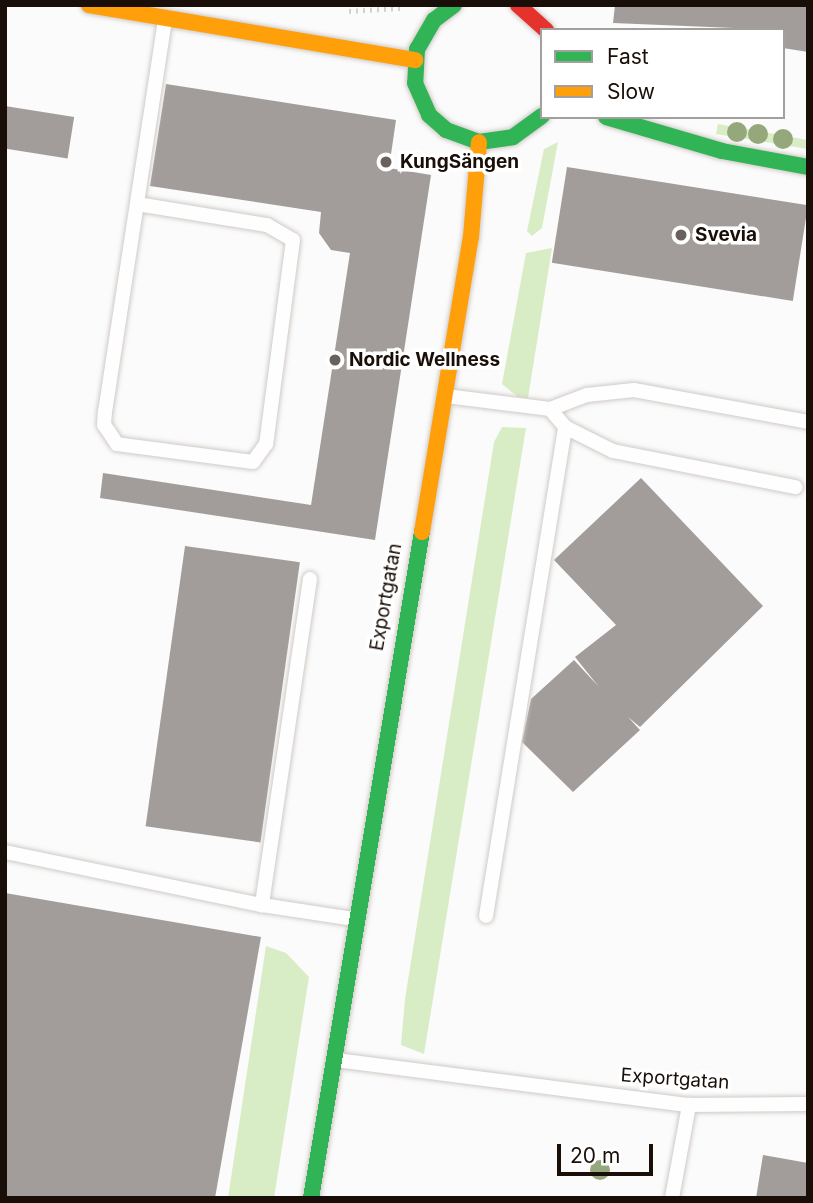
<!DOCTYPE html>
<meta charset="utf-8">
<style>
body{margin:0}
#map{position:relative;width:813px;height:1203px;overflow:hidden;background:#fbfbfb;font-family:Inter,sans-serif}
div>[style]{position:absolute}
.green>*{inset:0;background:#d8edc6}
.building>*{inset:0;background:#a29d9a;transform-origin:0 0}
.path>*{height:4.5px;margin-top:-2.25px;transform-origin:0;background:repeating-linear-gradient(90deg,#d3d2d1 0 2px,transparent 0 7px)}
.roads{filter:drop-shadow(0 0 2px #d0cac6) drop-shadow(0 0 2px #d0cac6)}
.lane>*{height:14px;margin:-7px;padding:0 7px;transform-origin:7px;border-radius:7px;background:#fefefe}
.fast>*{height:16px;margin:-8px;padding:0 8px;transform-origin:8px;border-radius:8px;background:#30b455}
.slow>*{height:16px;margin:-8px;padding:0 8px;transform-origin:8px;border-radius:8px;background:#ff9f0a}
.jam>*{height:16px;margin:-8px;padding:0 8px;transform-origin:8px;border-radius:8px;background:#e5322d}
.trees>*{width:20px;height:20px;margin:-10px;border-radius:50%;background:#95a87c}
.dots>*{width:19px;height:19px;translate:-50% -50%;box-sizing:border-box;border:4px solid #fff;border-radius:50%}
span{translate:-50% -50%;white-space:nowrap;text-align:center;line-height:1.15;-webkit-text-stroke:7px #fff;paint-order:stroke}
.poi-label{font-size:19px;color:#190e08;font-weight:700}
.left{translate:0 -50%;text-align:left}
.street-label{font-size:19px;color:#190e08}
.frame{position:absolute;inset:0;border:7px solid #190e08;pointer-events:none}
.legend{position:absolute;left:540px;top:28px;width:245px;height:91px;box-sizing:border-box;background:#fff;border:2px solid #a39f9c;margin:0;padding:9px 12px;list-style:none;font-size:21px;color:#190e08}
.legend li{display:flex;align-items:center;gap:14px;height:35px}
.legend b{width:35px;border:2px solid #a39f9c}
.scale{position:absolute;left:557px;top:1144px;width:96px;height:32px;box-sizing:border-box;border:4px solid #190e08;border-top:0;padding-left:9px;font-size:21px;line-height:24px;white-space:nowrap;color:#190e08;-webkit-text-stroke:5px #fff;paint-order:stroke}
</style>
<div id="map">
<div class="green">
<div style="clip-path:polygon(718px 124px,808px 140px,808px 149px,716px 134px)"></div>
<div style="clip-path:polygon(558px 142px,542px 228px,532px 236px,527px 231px,544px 149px)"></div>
<div style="clip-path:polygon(552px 248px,528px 398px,518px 397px,502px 384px,526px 253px)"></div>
<div style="clip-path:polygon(502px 427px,526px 428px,424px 1054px,401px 1045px,405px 999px,494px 442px)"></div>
<div style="clip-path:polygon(266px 946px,286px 953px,309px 977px,274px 1198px,228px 1198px)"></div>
</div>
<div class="building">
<div style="clip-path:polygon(615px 5px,808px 5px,808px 52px,783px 48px,783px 30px,613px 23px)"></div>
<div style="clip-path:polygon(166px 84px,396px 120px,389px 168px,431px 175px,375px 540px,100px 498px,103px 473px,311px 505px,350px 253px,331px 250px,319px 233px,321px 212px,150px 186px)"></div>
<div style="left:5px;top:106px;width:70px;height:42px;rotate:9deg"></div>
<div style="left:567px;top:167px;width:244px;height:97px;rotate:9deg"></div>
<div style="clip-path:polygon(641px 478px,763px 606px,640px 727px,628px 717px,640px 730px,573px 792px,522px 742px,531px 699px,574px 660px,599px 687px,575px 657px,616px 625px,554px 560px)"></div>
<div style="left:185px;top:546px;width:116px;height:283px;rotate:8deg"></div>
<div style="clip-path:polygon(5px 893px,261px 937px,215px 1198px,5px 1198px)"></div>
<div style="clip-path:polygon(763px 1155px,808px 1163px,808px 1198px,756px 1198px)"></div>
</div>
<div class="path">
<div style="left:349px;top:11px;width:51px;rotate:-3.4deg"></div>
</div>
<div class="roads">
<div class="lane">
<div style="left:137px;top:204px;width:132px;rotate:9.2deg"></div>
<div style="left:267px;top:225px;width:30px;rotate:30deg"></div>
<div style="left:293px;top:240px;width:206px;rotate:97.5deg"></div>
<div style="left:266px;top:444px;width:22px;rotate:126deg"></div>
<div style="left:253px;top:462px;width:137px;rotate:-172.5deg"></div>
<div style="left:117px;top:444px;width:23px;rotate:-124deg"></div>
<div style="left:104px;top:425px;width:13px;rotate:-86deg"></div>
<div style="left:105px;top:412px;width:397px;rotate:-81.3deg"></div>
<div style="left:446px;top:396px;width:105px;rotate:7.1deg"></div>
<div style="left:550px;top:409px;width:40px;rotate:-21deg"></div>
<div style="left:587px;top:395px;width:47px;rotate:-6.1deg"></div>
<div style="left:634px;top:390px;width:177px;rotate:10.4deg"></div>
<div style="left:550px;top:409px;width:23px;rotate:50deg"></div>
<div style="left:565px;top:427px;width:54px;rotate:26.6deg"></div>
<div style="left:613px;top:451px;width:186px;rotate:11.2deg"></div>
<div style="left:310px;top:579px;width:330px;rotate:98.4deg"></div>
<div style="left:262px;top:905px;width:92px;rotate:8.7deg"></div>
<div style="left:5px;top:852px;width:262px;rotate:11.7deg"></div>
<div style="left:486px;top:916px;width:495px;rotate:-80.8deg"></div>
<div style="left:336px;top:1060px;width:356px;rotate:7.3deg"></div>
<div style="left:689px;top:1105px;width:119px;rotate:-0.5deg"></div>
<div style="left:672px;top:1198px;width:95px;rotate:-79.6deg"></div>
</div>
<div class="fast">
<div style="left:454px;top:5px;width:25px;rotate:143deg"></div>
<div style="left:434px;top:20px;width:34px;rotate:120deg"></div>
<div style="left:417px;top:49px;width:34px;rotate:93deg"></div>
<div style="left:415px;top:83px;width:35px;rotate:66deg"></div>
<div style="left:429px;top:115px;width:23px;rotate:41deg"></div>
<div style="left:446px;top:130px;width:35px;rotate:20deg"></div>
<div style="left:479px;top:142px;width:34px;rotate:-8deg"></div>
<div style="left:513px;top:137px;width:36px;rotate:-36deg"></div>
<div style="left:606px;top:117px;width:121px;rotate:16.3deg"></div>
<div style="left:722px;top:151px;width:87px;rotate:10.5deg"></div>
<div style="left:311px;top:1198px;width:675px;rotate:-80.54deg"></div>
</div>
<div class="slow">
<div style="left:89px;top:5px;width:331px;rotate:9.6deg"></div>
<div style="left:422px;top:532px;width:299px;rotate:-80.6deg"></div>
<div style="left:471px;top:237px;width:95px;rotate:-85.2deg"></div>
</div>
<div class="jam">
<div style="left:518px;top:5px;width:38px;rotate:42deg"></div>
</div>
</div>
<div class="trees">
<div style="left:737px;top:132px"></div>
<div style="left:758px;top:134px"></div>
<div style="left:783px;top:139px"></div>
<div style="left:600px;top:1170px"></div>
</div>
<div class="dots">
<div style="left:386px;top:162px;background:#68615d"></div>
<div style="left:681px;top:235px;background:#68615d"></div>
<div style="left:335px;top:360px;background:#68615d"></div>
</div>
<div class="poi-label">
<span class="left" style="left:400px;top:162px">KungSängen</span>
<span class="left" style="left:695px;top:235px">Svevia</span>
<span class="left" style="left:349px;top:360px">Nordic Wellness</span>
</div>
<div class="street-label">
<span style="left:386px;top:597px;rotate:-80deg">Exportgatan</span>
<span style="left:675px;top:1079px;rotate:4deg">Exportgatan</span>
</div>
<div class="frame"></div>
<ul class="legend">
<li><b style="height:9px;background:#30b455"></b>Fast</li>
<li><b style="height:9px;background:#ff9f0a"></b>Slow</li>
</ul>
<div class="scale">20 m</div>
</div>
